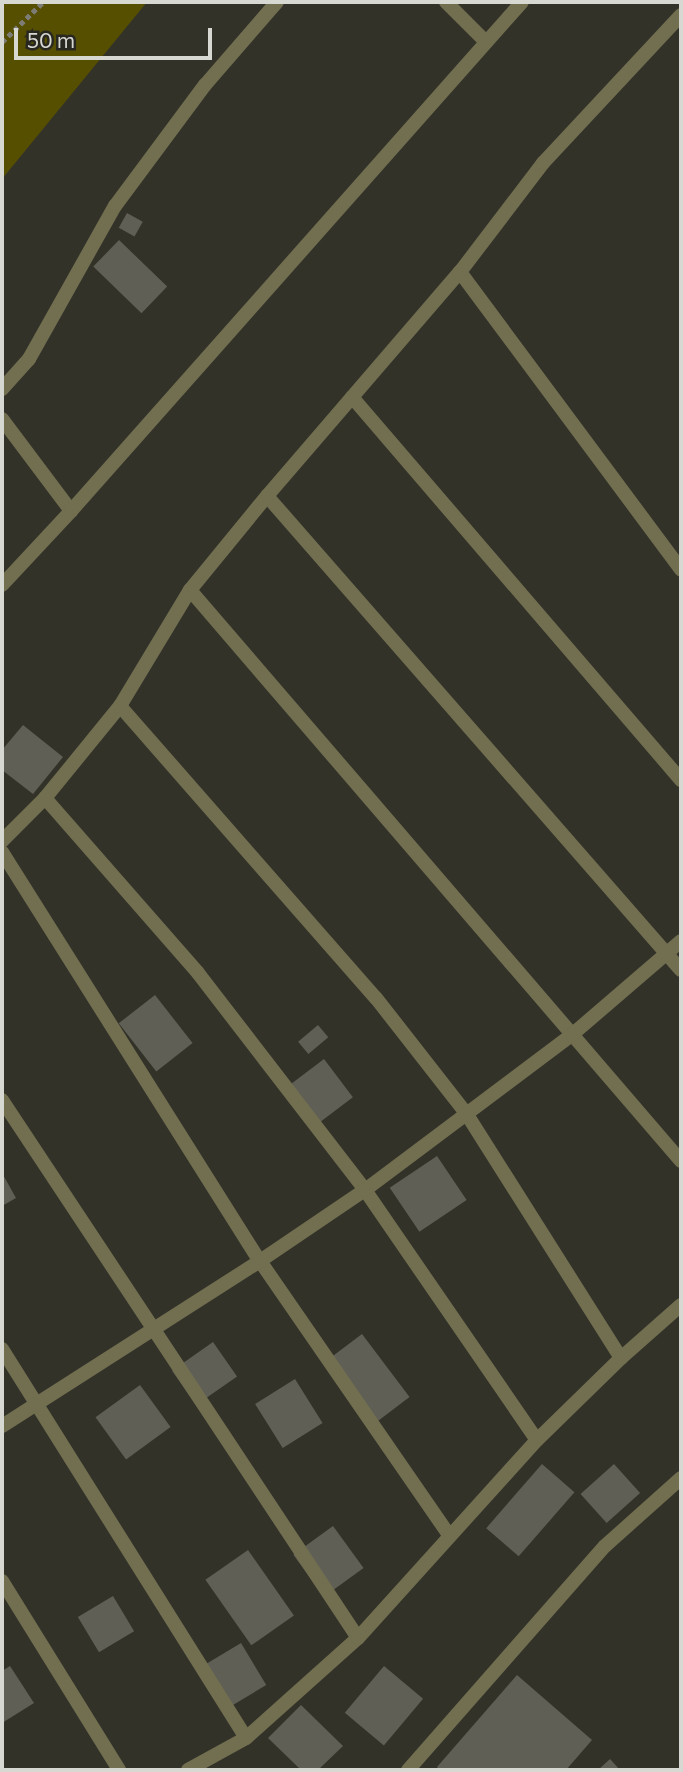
<!DOCTYPE html>
<style>
body{margin:0}
#map{position:relative;width:683px;height:1772px;overflow:hidden;background:#333229;font-family:Commissioner,sans-serif}
div>[style]{position:absolute}
.green>*{inset:0;background:#564f00}
.building>*{inset:0;background:#605f56;transform-origin:0 0}
.path>*{height:4.5px;margin-top:-2.25px;transform-origin:0;background:repeating-linear-gradient(90deg,#7c7b74 0 5px,transparent 0 8.5px)}
.minor>*{height:14px;margin:-7px;padding:0 7px;transform-origin:7px;border-radius:7px;background:#716f50}
span{translate:-50% -50%;white-space:nowrap;text-align:center;line-height:1.15;-webkit-text-stroke:6px #292820;paint-order:stroke}
.frame{position:absolute;inset:0;border:4px solid #d8d8d2;pointer-events:none}
.scale{position:absolute;left:14px;top:28px;width:198px;height:32px;box-sizing:border-box;border:4px solid #d8d8d2;border-top:0;padding-left:9px;font-size:21px;line-height:24px;white-space:nowrap;color:#d8d8d2;-webkit-text-stroke:5px #292820;paint-order:stroke}
</style>
<div id="map">
<div class="green">
<div style="clip-path:polygon(2px 2px,147px 2px,2px 179px)"></div>
</div>
<div class="building">
<div style="left:127px;top:213px;width:18px;height:17px;rotate:29deg"></div>
<div style="left:119px;top:240px;width:67px;height:37px;rotate:44deg"></div>
<div style="clip-path:polygon(23px 725px,63px 757px,33px 794px,2px 770px,2px 750px)"></div>
<div style="left:155px;top:995px;width:61px;height:46px;rotate:52deg"></div>
<div style="left:318px;top:1025px;width:16px;height:26px;rotate:50deg"></div>
<div style="left:324px;top:1059px;width:48px;height:48px;rotate:53deg"></div>
<div style="left:437px;top:1156px;width:53px;height:57px;rotate:56deg"></div>
<div style="clip-path:polygon(2px 1173px,16px 1198px,2px 1206px)"></div>
<div style="left:362px;top:1334px;width:79px;height:47px;rotate:53deg"></div>
<div style="left:213px;top:1342px;width:42px;height:50px;rotate:55deg"></div>
<div style="left:295px;top:1379px;width:52px;height:47px;rotate:58deg"></div>
<div style="left:140px;top:1385px;width:52px;height:55px;rotate:54deg"></div>
<div style="left:542px;top:1464px;width:43px;height:85px;rotate:41deg"></div>
<div style="left:614px;top:1464px;width:39px;height:45px;rotate:48deg"></div>
<div style="left:333px;top:1526px;width:52px;height:49px;rotate:54deg"></div>
<div style="left:248px;top:1550px;width:80px;height:52px;rotate:55deg"></div>
<div style="left:113px;top:1596px;width:41px;height:41px;rotate:59deg"></div>
<div style="left:241px;top:1643px;width:49px;height:49px;rotate:59deg"></div>
<div style="clip-path:polygon(10px 1666px,34px 1703px,2px 1723px,2px 1671px)"></div>
<div style="left:384px;top:1666px;width:51px;height:61px;rotate:40deg"></div>
<div style="clip-path:polygon(517px 1675px,592px 1740px,566px 1770px,440px 1770px,437px 1767px)"></div>
<div style="clip-path:polygon(301px 1705px,343px 1746px,318px 1770px,301px 1770px,268px 1738px)"></div>
<div style="clip-path:polygon(610px 1759px,620px 1770px,598px 1770px)"></div>
</div>
<div class="path">
<div style="left:2px;top:42px;width:57px;rotate:-44.3deg"></div>
</div>
<div class="minor">
<div style="left:446px;top:2px;width:55px;rotate:45deg"></div>
<div style="left:460px;top:272px;width:371px;rotate:53.4deg"></div>
<div style="left:2px;top:389px;width:40px;rotate:-48deg"></div>
<div style="left:29px;top:359px;width:176px;rotate:-60.7deg"></div>
<div style="left:115px;top:206px;width:151px;rotate:-53.4deg"></div>
<div style="left:205px;top:85px;width:110px;rotate:-49.1deg"></div>
<div style="left:352px;top:397px;width:505px;rotate:49.34deg"></div>
<div style="left:2px;top:419px;width:115px;rotate:53.1deg"></div>
<div style="left:267px;top:496px;width:629px;rotate:48.87deg"></div>
<div style="left:2px;top:585px;width:101px;rotate:-47deg"></div>
<div style="left:71px;top:511px;width:680px;rotate:-48.46deg"></div>
<div style="left:190px;top:590px;width:753px;rotate:49.31deg"></div>
<div style="left:120px;top:706px;width:388px;rotate:48.8deg"></div>
<div style="left:376px;top:998px;width:146px;rotate:52deg"></div>
<div style="left:466px;top:1113px;width:290px;rotate:57.7deg"></div>
<div style="left:45px;top:798px;width:232px;rotate:48.8deg"></div>
<div style="left:198px;top:973px;width:274px;rotate:52.4deg"></div>
<div style="left:365px;top:1190px;width:303px;rotate:55.5deg"></div>
<div style="left:2px;top:841px;width:61px;rotate:-45deg"></div>
<div style="left:45px;top:798px;width:119px;rotate:-50.8deg"></div>
<div style="left:120px;top:706px;width:135px;rotate:-58.9deg"></div>
<div style="left:190px;top:590px;width:122px;rotate:-50.7deg"></div>
<div style="left:267px;top:496px;width:296px;rotate:-49.3deg"></div>
<div style="left:460px;top:272px;width:137px;rotate:-52.7deg"></div>
<div style="left:543px;top:163px;width:202px;rotate:-47deg"></div>
<div style="left:2px;top:852px;width:484px;rotate:57.8deg"></div>
<div style="left:260px;top:1261px;width:333px;rotate:55.4deg"></div>
<div style="left:2px;top:1100px;width:645px;rotate:56.51deg"></div>
<div style="left:2px;top:1349px;width:459px;rotate:57.9deg"></div>
<div style="left:2px;top:1426px;width:306px;rotate:-32.6deg"></div>
<div style="left:260px;top:1261px;width:127px;rotate:-34.1deg"></div>
<div style="left:365px;top:1190px;width:261px;rotate:-36.9deg"></div>
<div style="left:574px;top:1033px;width:141px;rotate:-40.7deg"></div>
<div style="left:2px;top:1581px;width:222px;rotate:58.2deg"></div>
<div style="left:188px;top:1770px;width:66px;rotate:-28.9deg"></div>
<div style="left:246px;top:1738px;width:150px;rotate:-41.8deg"></div>
<div style="left:358px;top:1638px;width:267px;rotate:-47.9deg"></div>
<div style="left:537px;top:1440px;width:117px;rotate:-44.3deg"></div>
<div style="left:621px;top:1358px;width:80px;rotate:-41.5deg"></div>
<div style="left:408px;top:1770px;width:298px;rotate:-48.7deg"></div>
<div style="left:605px;top:1546px;width:102px;rotate:-41.8deg"></div>
</div>
<div class="frame"></div>
<div class="scale">50 m</div>
</div>
